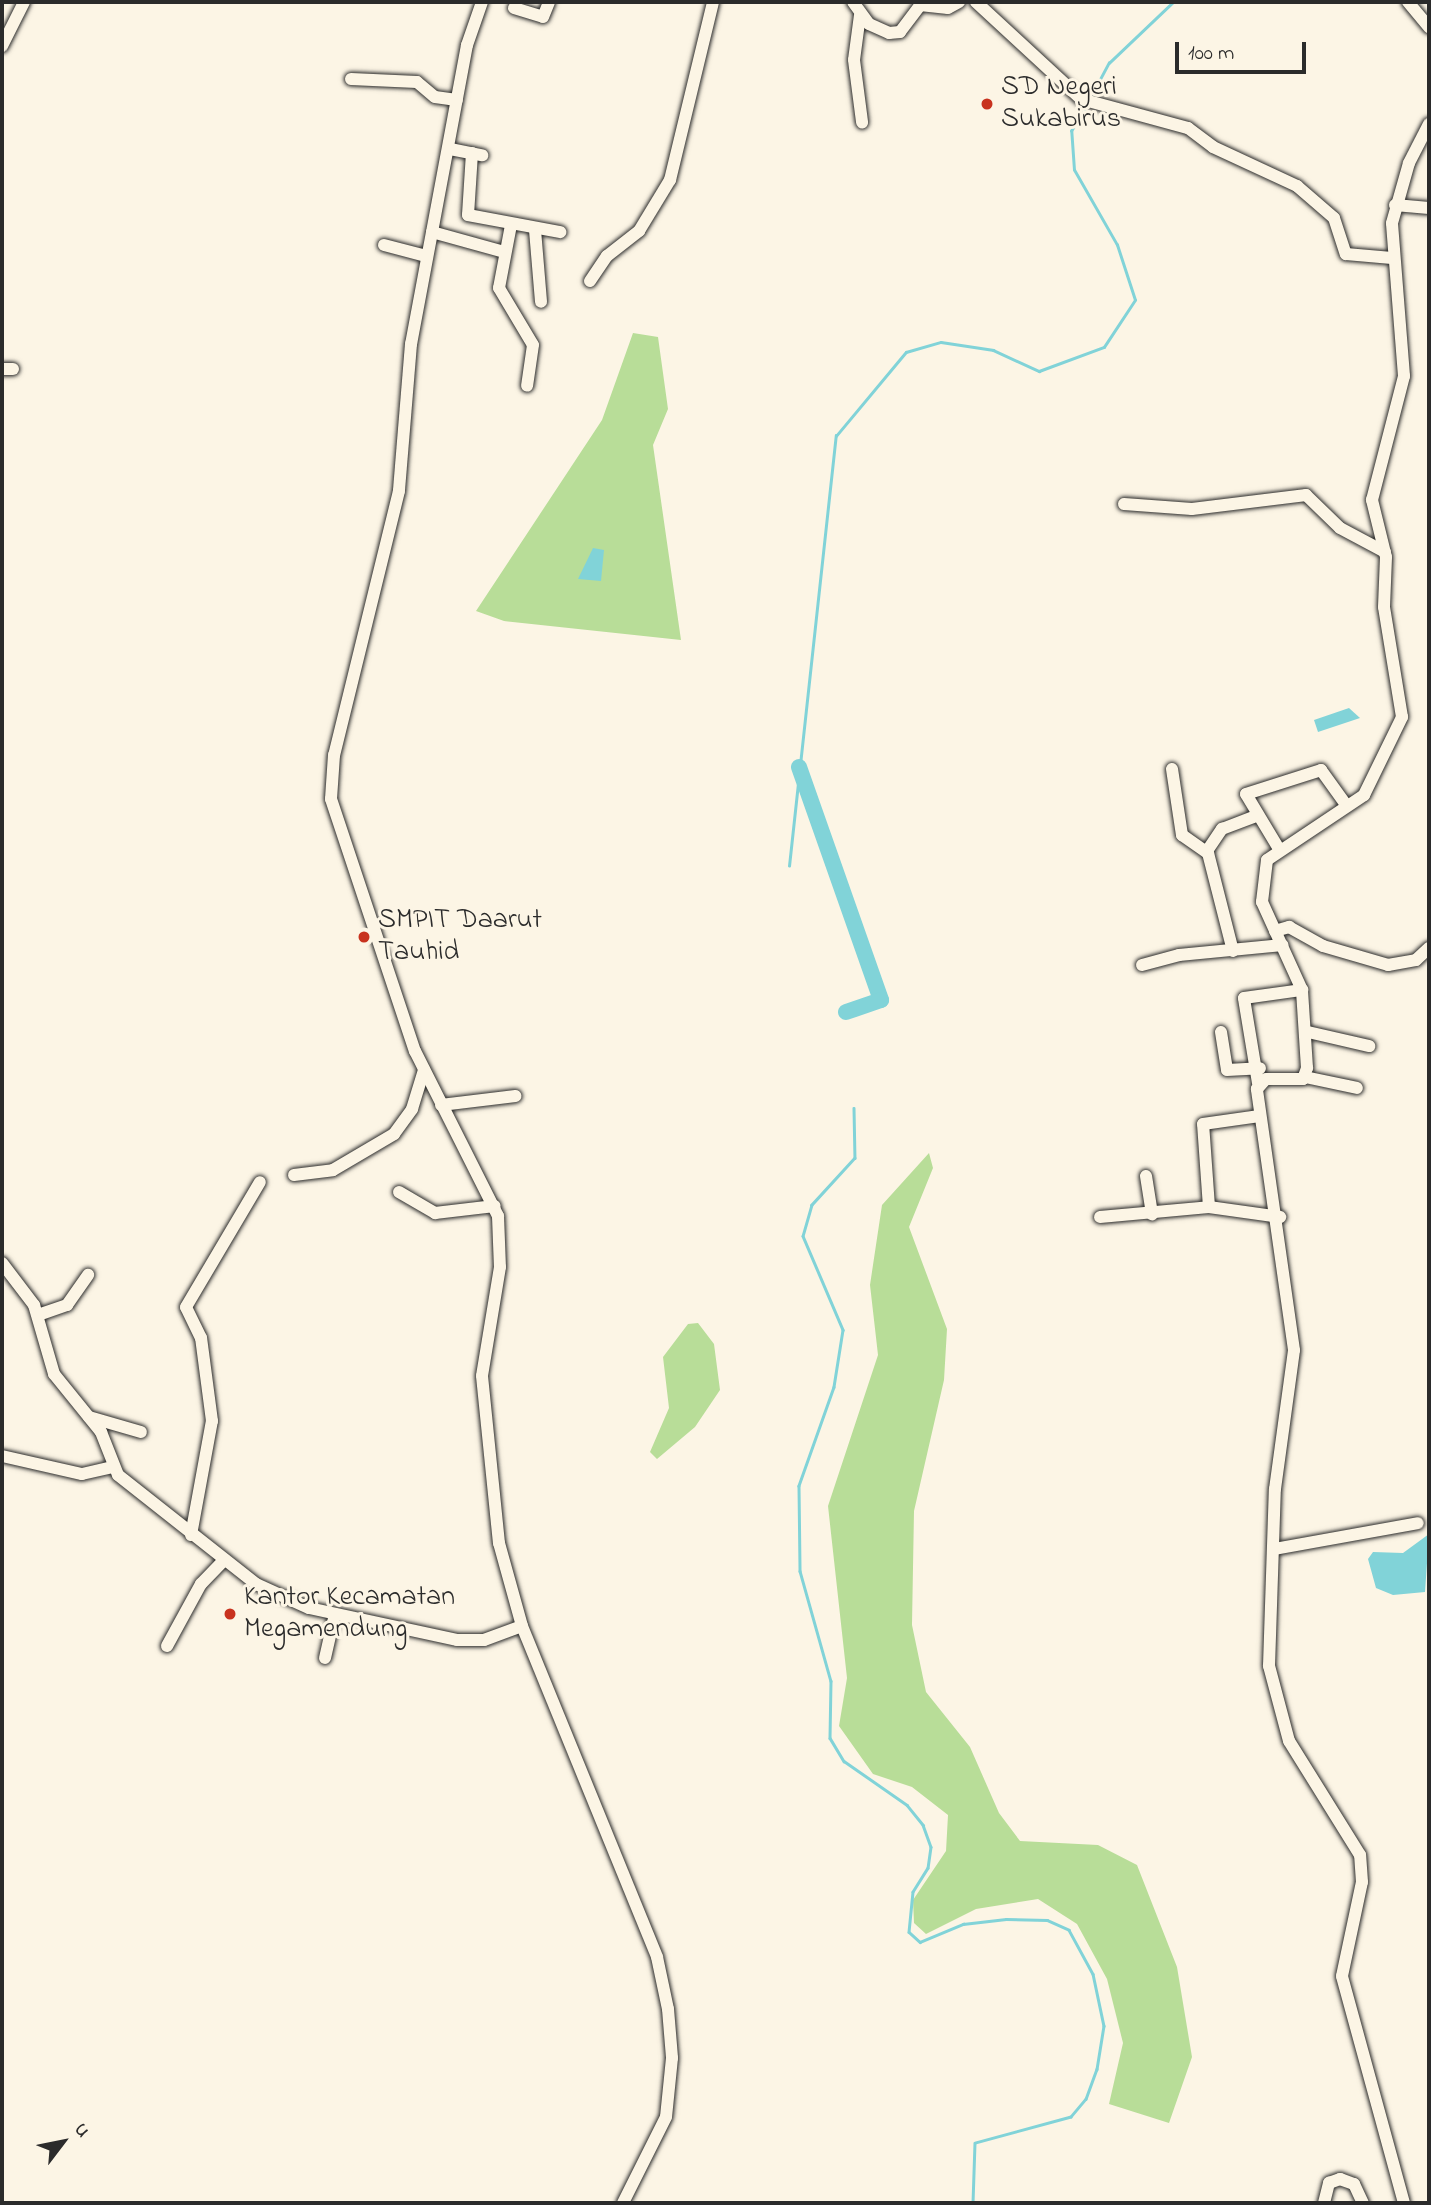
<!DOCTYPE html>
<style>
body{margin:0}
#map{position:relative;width:1431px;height:2205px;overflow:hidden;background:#fcf5e5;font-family:"Indie Flower",sans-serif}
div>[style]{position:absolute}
.green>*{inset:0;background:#b8dd98}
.water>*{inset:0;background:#81d3d8}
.stream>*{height:2.5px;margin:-1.25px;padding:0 1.25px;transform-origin:1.25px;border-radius:1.25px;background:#81d3d8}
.river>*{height:16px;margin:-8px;padding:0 8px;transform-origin:8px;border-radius:8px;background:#81d3d8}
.roads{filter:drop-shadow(0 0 2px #2b2b2b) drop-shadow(0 0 2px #2b2b2b)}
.minor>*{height:12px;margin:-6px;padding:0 6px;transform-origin:6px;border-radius:6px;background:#fcf5e5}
.dots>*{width:19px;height:19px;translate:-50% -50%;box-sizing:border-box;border:4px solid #fcf5e5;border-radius:50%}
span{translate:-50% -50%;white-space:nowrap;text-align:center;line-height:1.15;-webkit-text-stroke:6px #fcf5e5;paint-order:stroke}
.poi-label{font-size:28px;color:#2b2b2b}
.left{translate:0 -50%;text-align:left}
.frame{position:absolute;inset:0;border:4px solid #2b2b2b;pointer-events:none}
.north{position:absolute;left:28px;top:2107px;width:70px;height:70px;-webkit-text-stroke:5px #fcf5e5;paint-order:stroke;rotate:58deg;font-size:19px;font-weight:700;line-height:28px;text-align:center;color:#2b2b2b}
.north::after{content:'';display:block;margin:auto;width:24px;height:32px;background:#2b2b2b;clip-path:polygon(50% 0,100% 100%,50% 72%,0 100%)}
.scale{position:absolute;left:1175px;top:42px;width:131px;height:32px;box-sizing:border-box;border:4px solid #2b2b2b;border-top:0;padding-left:9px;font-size:21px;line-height:24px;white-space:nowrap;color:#2b2b2b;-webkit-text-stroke:5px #fcf5e5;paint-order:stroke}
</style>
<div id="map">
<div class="green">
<div style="clip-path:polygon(633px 333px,658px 337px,668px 409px,653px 445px,681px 640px,504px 621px,476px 611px,602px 420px)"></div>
<div style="clip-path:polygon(929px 1153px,933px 1168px,909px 1227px,947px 1329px,944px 1380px,914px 1511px,912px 1625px,926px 1692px,970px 1747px,999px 1813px,1020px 1841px,1098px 1845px,1137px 1865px,1177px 1967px,1192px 2057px,1169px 2123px,1109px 2104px,1123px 2043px,1107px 1979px,1077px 1924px,1038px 1899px,976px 1909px,926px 1934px,914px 1923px,913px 1900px,946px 1851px,948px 1815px,912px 1787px,873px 1774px,839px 1726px,847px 1678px,828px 1506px,878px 1355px,870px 1285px,882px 1205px)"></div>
<div style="clip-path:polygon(698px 1323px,714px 1344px,720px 1390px,695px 1427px,657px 1459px,650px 1452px,669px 1408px,663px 1357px,688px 1324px)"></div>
</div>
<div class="water">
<div style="clip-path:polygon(593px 548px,604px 550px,601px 581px,578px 579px)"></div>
<div style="clip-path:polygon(1349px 708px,1360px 718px,1318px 732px,1314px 720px)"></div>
<div style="clip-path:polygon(1429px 1534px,1425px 1592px,1393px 1595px,1376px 1588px,1368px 1559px,1373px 1552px,1403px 1553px)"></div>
</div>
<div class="stream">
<div style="left:1090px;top:98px;width:40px;rotate:-62deg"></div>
<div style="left:1109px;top:63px;width:88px;rotate:-43.6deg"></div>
<div style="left:789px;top:866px;width:433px;rotate:-83.8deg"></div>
<div style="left:836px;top:436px;width:109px;rotate:-50.2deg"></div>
<div style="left:906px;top:352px;width:36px;rotate:-16deg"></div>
<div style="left:941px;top:342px;width:53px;rotate:8.7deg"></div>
<div style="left:993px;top:350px;width:51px;rotate:24.5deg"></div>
<div style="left:1039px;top:371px;width:69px;rotate:-20.3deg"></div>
<div style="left:1104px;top:347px;width:56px;rotate:-56.6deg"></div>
<div style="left:1135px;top:300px;width:58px;rotate:-108.1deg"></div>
<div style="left:1117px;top:245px;width:86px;rotate:-119.8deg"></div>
<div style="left:1074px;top:170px;width:39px;rotate:-94deg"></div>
<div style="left:1071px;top:131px;width:31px;rotate:-59deg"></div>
<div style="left:854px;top:1108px;width:50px;rotate:88.9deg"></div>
<div style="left:855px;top:1158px;width:64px;rotate:132.5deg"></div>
<div style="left:812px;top:1205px;width:32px;rotate:106deg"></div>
<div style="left:803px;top:1236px;width:102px;rotate:66.9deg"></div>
<div style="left:843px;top:1330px;width:58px;rotate:99deg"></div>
<div style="left:834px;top:1387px;width:105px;rotate:109.5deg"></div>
<div style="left:799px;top:1486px;width:85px;rotate:89.3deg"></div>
<div style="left:800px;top:1571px;width:114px;rotate:74.3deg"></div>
<div style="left:831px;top:1681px;width:57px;rotate:91deg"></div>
<div style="left:830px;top:1738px;width:27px;rotate:59deg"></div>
<div style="left:844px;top:1761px;width:77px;rotate:34.9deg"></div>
<div style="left:907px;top:1805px;width:26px;rotate:51deg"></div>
<div style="left:923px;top:1825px;width:23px;rotate:70deg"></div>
<div style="left:931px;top:1847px;width:21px;rotate:98deg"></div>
<div style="left:928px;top:1868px;width:28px;rotate:122deg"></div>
<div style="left:913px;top:1892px;width:40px;rotate:95.7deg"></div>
<div style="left:909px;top:1932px;width:15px;rotate:42deg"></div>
<div style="left:920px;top:1942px;width:47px;rotate:-22.7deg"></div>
<div style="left:963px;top:1924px;width:43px;rotate:-6.6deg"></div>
<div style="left:1006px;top:1919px;width:41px;rotate:1.4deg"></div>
<div style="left:1047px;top:1920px;width:24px;rotate:24deg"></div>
<div style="left:1069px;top:1930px;width:50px;rotate:61.4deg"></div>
<div style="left:1093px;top:1974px;width:53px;rotate:78.1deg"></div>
<div style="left:1104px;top:2026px;width:44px;rotate:99.2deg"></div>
<div style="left:1097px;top:2069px;width:32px;rotate:110deg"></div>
<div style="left:1086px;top:2099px;width:23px;rotate:130deg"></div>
<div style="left:1071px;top:2117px;width:99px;rotate:164.8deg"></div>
<div style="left:975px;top:2143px;width:60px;rotate:91.9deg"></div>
</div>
<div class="river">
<div style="left:799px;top:767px;width:247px;rotate:70.6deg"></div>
<div style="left:881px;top:1000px;width:37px;rotate:161deg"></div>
</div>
<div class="roads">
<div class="minor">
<div style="left:482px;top:2px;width:46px;rotate:109.2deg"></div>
<div style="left:467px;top:45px;width:304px;rotate:100.6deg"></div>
<div style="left:411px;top:344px;width:147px;rotate:94.7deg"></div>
<div style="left:399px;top:491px;width:272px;rotate:103.8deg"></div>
<div style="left:334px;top:755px;width:44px;rotate:93.9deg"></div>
<div style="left:331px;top:799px;width:266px;rotate:71.6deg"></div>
<div style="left:415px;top:1051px;width:185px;rotate:63.3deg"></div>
<div style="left:498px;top:1216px;width:51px;rotate:87.8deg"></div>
<div style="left:500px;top:1267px;width:110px;rotate:99.4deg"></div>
<div style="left:482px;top:1376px;width:168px;rotate:84.2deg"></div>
<div style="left:499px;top:1543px;width:86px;rotate:74.5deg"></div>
<div style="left:522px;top:1626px;width:357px;rotate:67.8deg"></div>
<div style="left:657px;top:1957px;width:53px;rotate:78.1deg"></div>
<div style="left:668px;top:2009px;width:49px;rotate:85.3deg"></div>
<div style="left:672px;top:2058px;width:59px;rotate:95.8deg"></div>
<div style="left:666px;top:2117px;width:96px;rotate:116.6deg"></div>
<div style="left:853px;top:2px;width:27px;rotate:54deg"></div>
<div style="left:869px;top:24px;width:22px;rotate:24deg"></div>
<div style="left:889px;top:33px;width:11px;rotate:-5deg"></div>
<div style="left:900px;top:32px;width:34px;rotate:-53deg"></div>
<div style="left:920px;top:5px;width:28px;rotate:6deg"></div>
<div style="left:948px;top:8px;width:13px;rotate:-29deg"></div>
<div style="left:976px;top:2px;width:143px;rotate:42.7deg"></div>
<div style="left:1081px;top:99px;width:111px;rotate:15.2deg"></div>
<div style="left:1188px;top:128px;width:31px;rotate:37deg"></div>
<div style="left:1213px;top:147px;width:93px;rotate:24.9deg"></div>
<div style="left:1297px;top:186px;width:49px;rotate:40.9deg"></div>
<div style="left:1334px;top:218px;width:38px;rotate:72deg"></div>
<div style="left:1346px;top:254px;width:46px;rotate:5deg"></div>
<div style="left:1408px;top:2px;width:33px;rotate:50deg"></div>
<div style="left:514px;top:8px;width:30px;rotate:17deg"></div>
<div style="left:543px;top:17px;width:16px;rotate:-68deg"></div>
<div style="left:860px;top:15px;width:45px;rotate:97.6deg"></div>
<div style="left:854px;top:60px;width:63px;rotate:82.6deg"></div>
<div style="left:2px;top:46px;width:49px;rotate:-63.4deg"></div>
<div style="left:351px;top:79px;width:66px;rotate:2.6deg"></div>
<div style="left:417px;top:82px;width:23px;rotate:40deg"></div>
<div style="left:435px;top:97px;width:22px;rotate:8deg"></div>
<div style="left:450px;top:149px;width:33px;rotate:11deg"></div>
<div style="left:472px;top:153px;width:62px;rotate:93.7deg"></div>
<div style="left:468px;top:215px;width:94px;rotate:10.5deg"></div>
<div style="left:1395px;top:205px;width:34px;rotate:5deg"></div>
<div style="left:511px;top:225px;width:64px;rotate:100.8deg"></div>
<div style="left:499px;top:288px;width:66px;rotate:59.2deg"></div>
<div style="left:533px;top:345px;width:41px;rotate:98.3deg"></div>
<div style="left:535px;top:230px;width:72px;rotate:85.2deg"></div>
<div style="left:432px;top:232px;width:75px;rotate:15.5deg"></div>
<div style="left:384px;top:245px;width:43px;rotate:14.7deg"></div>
<div style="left:590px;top:281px;width:30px;rotate:-56deg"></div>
<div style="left:607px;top:256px;width:41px;rotate:-38deg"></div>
<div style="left:639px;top:231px;width:60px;rotate:-58.7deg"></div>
<div style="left:670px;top:180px;width:183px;rotate:-76.4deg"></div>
<div style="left:2px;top:369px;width:11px"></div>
<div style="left:1124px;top:504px;width:68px;rotate:4.2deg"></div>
<div style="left:1192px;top:509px;width:115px;rotate:-7deg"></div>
<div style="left:1306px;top:495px;width:47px;rotate:44.1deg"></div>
<div style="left:1340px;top:528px;width:51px;rotate:28.1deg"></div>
<div style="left:1172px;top:769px;width:67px;rotate:81.4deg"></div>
<div style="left:1182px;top:835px;width:32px;rotate:35deg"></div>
<div style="left:1208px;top:853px;width:101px;rotate:75.7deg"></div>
<div style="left:1279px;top:849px;width:64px;rotate:-121deg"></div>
<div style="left:1246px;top:794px;width:79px;rotate:-17.7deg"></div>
<div style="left:1321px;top:770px;width:44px;rotate:54.2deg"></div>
<div style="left:1207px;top:851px;width:27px;rotate:-56deg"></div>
<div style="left:1222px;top:829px;width:34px;rotate:-21deg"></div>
<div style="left:1275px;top:931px;width:15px;rotate:-16deg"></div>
<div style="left:1289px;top:927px;width:39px;rotate:29deg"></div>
<div style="left:1323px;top:946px;width:68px;rotate:16.3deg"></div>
<div style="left:1388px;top:965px;width:28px;rotate:-10deg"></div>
<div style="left:1416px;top:960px;width:18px;rotate:-43deg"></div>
<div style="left:1142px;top:965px;width:38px;rotate:-15deg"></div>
<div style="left:1179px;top:955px;width:104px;rotate:-5.5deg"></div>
<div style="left:1221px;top:1032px;width:38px;rotate:81deg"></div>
<div style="left:1227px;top:1070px;width:33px;rotate:-3deg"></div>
<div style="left:1308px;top:1032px;width:63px;rotate:12.9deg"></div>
<div style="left:1305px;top:1077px;width:53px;rotate:11.9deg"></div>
<div style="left:1258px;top:1083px;width:86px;rotate:-99.4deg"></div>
<div style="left:1244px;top:998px;width:59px;rotate:-7.9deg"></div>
<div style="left:441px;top:1105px;width:75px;rotate:-6.9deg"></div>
<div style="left:294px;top:1175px;width:39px;rotate:-7deg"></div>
<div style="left:333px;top:1170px;width:71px;rotate:-30.5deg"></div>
<div style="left:394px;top:1134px;width:31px;rotate:-54deg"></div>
<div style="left:412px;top:1109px;width:41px;rotate:-72.9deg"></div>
<div style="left:1146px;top:1176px;width:39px;rotate:81deg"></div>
<div style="left:399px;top:1192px;width:42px;rotate:30.3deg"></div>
<div style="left:435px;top:1213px;width:60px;rotate:-6.7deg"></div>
<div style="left:1209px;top:1207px;width:83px;rotate:-94.1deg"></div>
<div style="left:1203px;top:1124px;width:57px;rotate:-8.1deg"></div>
<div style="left:1100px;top:1217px;width:109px;rotate:-5.2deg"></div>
<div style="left:1209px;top:1207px;width:72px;rotate:8deg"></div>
<div style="left:2px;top:1263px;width:53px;rotate:52.7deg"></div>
<div style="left:34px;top:1305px;width:72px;rotate:73.8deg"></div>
<div style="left:54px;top:1374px;width:75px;rotate:51deg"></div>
<div style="left:101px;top:1432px;width:46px;rotate:68.4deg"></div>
<div style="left:118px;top:1475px;width:176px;rotate:38.3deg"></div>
<div style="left:256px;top:1584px;width:58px;rotate:24.4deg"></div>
<div style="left:309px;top:1608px;width:151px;rotate:12.2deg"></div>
<div style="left:457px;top:1640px;width:27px"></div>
<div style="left:484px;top:1640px;width:40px;rotate:-20.2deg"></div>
<div style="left:38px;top:1315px;width:31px;rotate:-19deg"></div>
<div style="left:67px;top:1305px;width:37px;rotate:-55deg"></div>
<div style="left:89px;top:1417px;width:54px;rotate:16.1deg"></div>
<div style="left:2px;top:1456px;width:82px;rotate:12.7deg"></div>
<div style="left:82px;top:1474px;width:32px;rotate:-13deg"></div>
<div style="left:191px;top:1535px;width:116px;rotate:-79.6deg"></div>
<div style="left:212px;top:1421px;width:84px;rotate:-97.5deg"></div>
<div style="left:201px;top:1338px;width:34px;rotate:-116deg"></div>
<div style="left:186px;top:1307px;width:145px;rotate:-59.4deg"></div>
<div style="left:1274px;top:1549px;width:146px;rotate:-10.2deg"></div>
<div style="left:167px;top:1646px;width:71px;rotate:-61.3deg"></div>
<div style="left:201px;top:1584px;width:33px;rotate:-46deg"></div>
<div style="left:325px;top:1658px;width:45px;rotate:-77.2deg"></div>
<div style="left:1324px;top:2203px;width:21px;rotate:-76deg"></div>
<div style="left:1329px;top:2183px;width:12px;rotate:-20deg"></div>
<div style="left:1340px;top:2179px;width:15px;rotate:20deg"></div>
<div style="left:1354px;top:2184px;width:21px;rotate:65deg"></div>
<div style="left:1404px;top:2203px;width:235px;rotate:-105.3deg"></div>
<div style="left:1342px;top:1976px;width:96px;rotate:-78deg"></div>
<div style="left:1362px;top:1882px;width:27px;rotate:-94deg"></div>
<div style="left:1360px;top:1855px;width:134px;rotate:-121.9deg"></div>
<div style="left:1289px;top:1741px;width:78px;rotate:-104.9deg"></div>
<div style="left:1269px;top:1666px;width:177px;rotate:-88.1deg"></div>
<div style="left:1275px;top:1489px;width:140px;rotate:-82.2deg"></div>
<div style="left:1294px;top:1350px;width:264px;rotate:-98.1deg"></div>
<div style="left:1257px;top:1089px;width:13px;rotate:-48deg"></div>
<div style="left:1266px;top:1079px;width:37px"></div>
<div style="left:1303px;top:1079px;width:12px;rotate:-70deg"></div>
<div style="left:1307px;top:1068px;width:78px;rotate:-93.7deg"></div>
<div style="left:1302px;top:990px;width:97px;rotate:-114.4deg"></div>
<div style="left:1262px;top:902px;width:42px;rotate:-83.2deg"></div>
<div style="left:1267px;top:860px;width:117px;rotate:-33.8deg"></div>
<div style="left:1364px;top:795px;width:87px;rotate:-64deg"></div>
<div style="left:1402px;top:717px;width:111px;rotate:-99.3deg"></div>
<div style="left:1384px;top:607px;width:50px;rotate:-87.7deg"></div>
<div style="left:1386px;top:557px;width:59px;rotate:-103.8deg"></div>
<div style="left:1372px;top:500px;width:128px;rotate:-75.5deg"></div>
<div style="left:1404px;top:376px;width:153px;rotate:-94.5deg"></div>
<div style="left:1392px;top:223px;width:62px;rotate:-74.2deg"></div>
<div style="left:1409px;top:163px;width:44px;rotate:-62.9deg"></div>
</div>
</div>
<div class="dots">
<div style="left:987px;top:104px;background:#c8321e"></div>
<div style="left:364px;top:937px;background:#c8321e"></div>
<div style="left:230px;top:1614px;background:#c8321e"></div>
</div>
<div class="poi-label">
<span class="left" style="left:1001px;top:104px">SD Negeri<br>Sukabirus</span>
<span class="left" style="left:378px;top:937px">SMPIT Daarut<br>Tauhid</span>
<span class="left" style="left:244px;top:1614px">Kantor Kecamatan<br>Megamendung</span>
</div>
<div class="frame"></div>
<div class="north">U</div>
<div class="scale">100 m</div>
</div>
